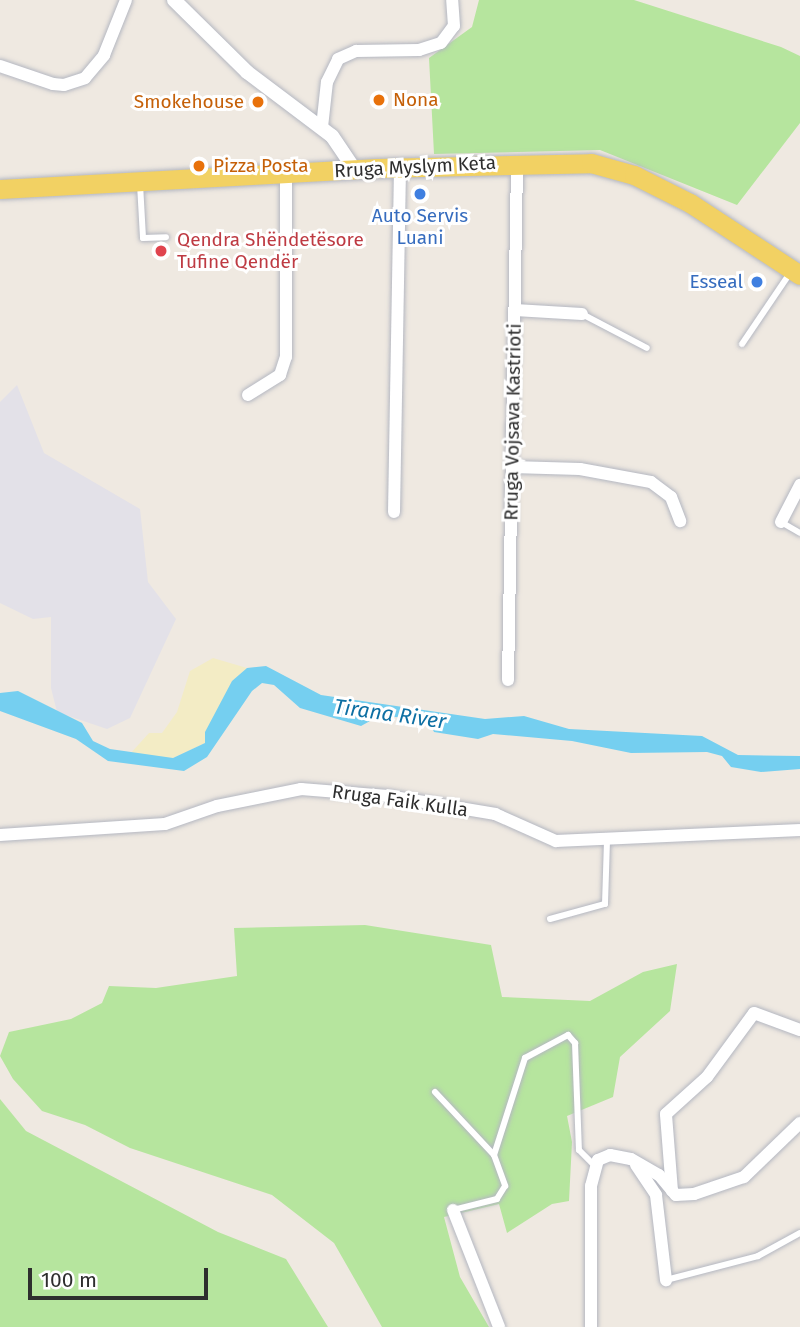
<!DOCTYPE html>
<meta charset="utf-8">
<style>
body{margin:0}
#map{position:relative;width:800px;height:1327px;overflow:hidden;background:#efe9e1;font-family:"Fira Sans",sans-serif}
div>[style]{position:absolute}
.industrial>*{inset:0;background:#e3e1e8}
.green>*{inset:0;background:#b6e59e}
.sand>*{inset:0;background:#f3ecc5}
.water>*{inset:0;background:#75cff0}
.roads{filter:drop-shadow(0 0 2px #b4b7c1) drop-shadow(0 0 2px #b4b7c1)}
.service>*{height:6px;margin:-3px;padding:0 3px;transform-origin:3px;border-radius:3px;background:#fff}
.minor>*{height:12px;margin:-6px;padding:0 6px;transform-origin:6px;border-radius:6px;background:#fff}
.tertiary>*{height:14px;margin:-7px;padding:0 7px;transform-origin:7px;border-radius:7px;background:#fff}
.primary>*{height:19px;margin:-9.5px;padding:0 9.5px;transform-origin:9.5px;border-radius:9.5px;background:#f2d163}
.dots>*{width:19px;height:19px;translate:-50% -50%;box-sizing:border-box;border:4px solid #fff;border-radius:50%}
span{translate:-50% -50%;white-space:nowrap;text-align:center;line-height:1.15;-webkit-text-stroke:6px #fff;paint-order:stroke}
.food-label{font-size:19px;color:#c56008}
.left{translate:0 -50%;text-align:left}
.right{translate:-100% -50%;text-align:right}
.street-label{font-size:19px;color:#2e2e2e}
.shop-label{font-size:19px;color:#366cbe}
.health-label{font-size:19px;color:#be3a42}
.water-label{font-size:21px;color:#0d6fa3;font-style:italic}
.scale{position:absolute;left:28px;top:1268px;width:180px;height:32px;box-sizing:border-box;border:4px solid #2e2e2e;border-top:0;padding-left:9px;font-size:21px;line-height:24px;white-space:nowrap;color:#2e2e2e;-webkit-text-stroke:5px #fff;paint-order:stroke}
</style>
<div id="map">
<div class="industrial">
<div style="clip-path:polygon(17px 385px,44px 453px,140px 509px,148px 582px,176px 619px,130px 718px,107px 729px,57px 712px,51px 688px,51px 617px,33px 619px,0 603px,0 402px)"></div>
</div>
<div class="green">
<div style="clip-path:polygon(479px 0,634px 0,781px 47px,800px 56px,800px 123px,737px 205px,600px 150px,434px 154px,429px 58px,472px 27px)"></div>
<div style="clip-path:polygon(365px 925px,491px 945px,502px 997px,590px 1001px,643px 972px,677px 964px,670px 1011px,620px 1057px,613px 1097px,567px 1116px,572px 1142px,569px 1201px,552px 1204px,507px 1233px,499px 1204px,444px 1217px,460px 1277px,489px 1327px,382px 1327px,334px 1243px,272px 1195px,130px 1148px,85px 1125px,42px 1111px,13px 1079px,0 1056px,9px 1032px,71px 1019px,102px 1003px,109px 986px,156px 988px,237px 976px,234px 928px)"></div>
<div style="clip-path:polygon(0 1099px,26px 1131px,218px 1232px,286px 1259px,328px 1327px,0 1327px)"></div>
</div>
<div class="sand">
<div style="clip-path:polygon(213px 658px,247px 668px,232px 681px,205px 743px,173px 758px,130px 754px,149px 733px,162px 733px,177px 712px,190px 671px)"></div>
</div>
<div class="water">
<div style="clip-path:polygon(266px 666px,321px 695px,485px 719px,524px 716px,569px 729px,702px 736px,738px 755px,800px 756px,800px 769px,761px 772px,731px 767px,722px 756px,707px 752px,631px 753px,572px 741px,493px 734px,478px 739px,434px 732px,430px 723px,410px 718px,379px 716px,361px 726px,300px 708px,274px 685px,262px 683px,252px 691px,207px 757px,184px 771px,108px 761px,76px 739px,0 711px,0 693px,18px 691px,82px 723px,93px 741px,110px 749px,173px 758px,205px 743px,205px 732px,232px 681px,247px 668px)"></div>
</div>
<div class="roads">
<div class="service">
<div style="left:140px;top:184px;width:54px;rotate:86.8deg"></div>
<div style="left:143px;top:238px;width:23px;rotate:-2deg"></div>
<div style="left:582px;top:314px;width:73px;rotate:27.6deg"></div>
<div style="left:742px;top:344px;width:86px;rotate:-55.9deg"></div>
<div style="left:781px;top:522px;width:22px;rotate:30deg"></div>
<div style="left:550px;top:919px;width:57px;rotate:-15.3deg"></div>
<div style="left:605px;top:904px;width:64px;rotate:-88.2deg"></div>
<div style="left:435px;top:1092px;width:86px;rotate:46.9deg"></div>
<div style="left:494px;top:1155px;width:33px;rotate:70deg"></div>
<div style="left:505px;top:1186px;width:15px;rotate:122deg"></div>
<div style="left:497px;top:1199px;width:45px;rotate:166deg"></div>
<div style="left:494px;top:1155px;width:102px;rotate:-72.3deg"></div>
<div style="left:525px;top:1058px;width:49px;rotate:-28.1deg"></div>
<div style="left:568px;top:1035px;width:11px;rotate:49deg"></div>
<div style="left:575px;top:1043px;width:107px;rotate:87.9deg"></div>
<div style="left:579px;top:1150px;width:21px;rotate:45deg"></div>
<div style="left:666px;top:1280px;width:95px;rotate:-14.6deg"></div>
<div style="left:758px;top:1256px;width:48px;rotate:-28.7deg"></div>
</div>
<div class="minor">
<div style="left:0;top:66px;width:56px;rotate:18.8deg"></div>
<div style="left:53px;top:84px;width:11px;rotate:5deg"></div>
<div style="left:64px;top:85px;width:22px;rotate:-18deg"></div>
<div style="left:85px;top:78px;width:30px;rotate:-50deg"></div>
<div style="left:104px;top:55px;width:59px;rotate:-68.2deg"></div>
<div style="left:322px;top:127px;width:45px;rotate:-83.7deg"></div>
<div style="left:327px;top:82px;width:25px;rotate:-64deg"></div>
<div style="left:338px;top:59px;width:20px;rotate:-24deg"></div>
<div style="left:356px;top:51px;width:63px;rotate:-0.9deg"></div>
<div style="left:419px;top:50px;width:23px;rotate:-18deg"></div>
<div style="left:441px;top:43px;width:21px;rotate:-53deg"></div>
<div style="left:454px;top:26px;width:26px;rotate:-94deg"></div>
<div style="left:515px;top:310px;width:67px;rotate:3.4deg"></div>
<div style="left:248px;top:395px;width:38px;rotate:-32deg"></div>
<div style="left:280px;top:375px;width:19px;rotate:-72deg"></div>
<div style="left:286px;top:357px;width:182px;rotate:-90deg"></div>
<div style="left:512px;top:467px;width:68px;rotate:1.7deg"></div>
<div style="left:580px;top:469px;width:72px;rotate:10.4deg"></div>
<div style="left:651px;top:482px;width:25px;rotate:37deg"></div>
<div style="left:671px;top:497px;width:26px;rotate:69deg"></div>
<div style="left:394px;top:512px;width:345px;rotate:-89deg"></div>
<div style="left:781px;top:522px;width:42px;rotate:-62.8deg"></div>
<div style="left:508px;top:680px;width:517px;rotate:-89deg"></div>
<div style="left:0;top:835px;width:165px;rotate:-3.8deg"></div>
<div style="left:165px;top:824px;width:55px;rotate:-19.1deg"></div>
<div style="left:217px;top:806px;width:86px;rotate:-11.4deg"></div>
<div style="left:301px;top:789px;width:87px;rotate:4.6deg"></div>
<div style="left:388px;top:796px;width:109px;rotate:9.5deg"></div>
<div style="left:495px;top:814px;width:67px;rotate:23.9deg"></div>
<div style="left:556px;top:841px;width:244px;rotate:-2.6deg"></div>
<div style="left:636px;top:1165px;width:36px;rotate:56deg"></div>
<div style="left:656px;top:1195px;width:86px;rotate:83.3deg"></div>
<div style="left:672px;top:1191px;width:77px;rotate:-94.5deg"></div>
<div style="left:666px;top:1114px;width:55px;rotate:-42.1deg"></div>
<div style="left:707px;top:1077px;width:79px;rotate:-53.7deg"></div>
<div style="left:754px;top:1013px;width:49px;rotate:20.3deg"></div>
<div style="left:453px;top:1210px;width:126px;rotate:68.5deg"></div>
<div style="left:591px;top:1327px;width:141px;rotate:-90deg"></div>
<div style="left:591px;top:1186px;width:27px;rotate:-75deg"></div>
<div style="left:598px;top:1160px;width:13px;rotate:-23deg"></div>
<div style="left:610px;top:1155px;width:21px;rotate:11deg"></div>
<div style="left:631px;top:1159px;width:32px;rotate:30deg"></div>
<div style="left:659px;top:1175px;width:26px;rotate:50deg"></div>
<div style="left:676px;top:1195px;width:18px;rotate:-3deg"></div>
<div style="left:694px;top:1194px;width:53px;rotate:-18.8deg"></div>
<div style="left:744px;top:1177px;width:78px;rotate:-44deg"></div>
</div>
<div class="tertiary">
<div style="left:174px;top:0;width:103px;rotate:44.6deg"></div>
<div style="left:247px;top:72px;width:106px;rotate:37deg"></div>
<div style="left:332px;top:136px;width:40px;rotate:56deg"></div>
</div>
<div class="primary">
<div style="left:0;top:189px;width:378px;rotate:-3.2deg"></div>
<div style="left:377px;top:168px;width:214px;rotate:-1.3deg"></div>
<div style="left:591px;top:163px;width:45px;rotate:15.6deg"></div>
<div style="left:634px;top:175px;width:63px;rotate:26.6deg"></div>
<div style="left:690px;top:203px;width:131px;rotate:33.2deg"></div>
</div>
</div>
<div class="dots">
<div style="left:379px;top:100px;background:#e8710a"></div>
<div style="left:258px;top:102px;background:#e8710a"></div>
<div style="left:199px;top:166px;background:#e8710a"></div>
<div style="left:420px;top:194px;background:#3f7fe0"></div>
<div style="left:161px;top:251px;background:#e0444e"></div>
<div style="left:757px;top:282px;background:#3f7fe0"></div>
</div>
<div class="food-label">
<span class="left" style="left:393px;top:100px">Nona</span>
<span class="right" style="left:244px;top:102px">Smokehouse</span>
<span class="left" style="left:213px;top:166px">Pizza Posta</span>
</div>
<div class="street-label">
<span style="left:415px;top:167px;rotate:-3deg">Rruga Myslym Keta</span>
<span style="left:513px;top:422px;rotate:-89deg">Rruga Vojsava Kastrioti</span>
<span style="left:400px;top:801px;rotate:8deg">Rruga Faik Kulla</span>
</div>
<div class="shop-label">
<span style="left:420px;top:227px">Auto Servis<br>Luani</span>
<span class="right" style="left:743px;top:282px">Esseal</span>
</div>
<div class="health-label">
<span class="left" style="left:177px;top:251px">Qendra Shëndetësore<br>Tufine Qendër</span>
</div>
<div class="water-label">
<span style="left:390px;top:714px;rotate:8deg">Tirana River</span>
</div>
<div class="scale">100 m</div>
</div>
